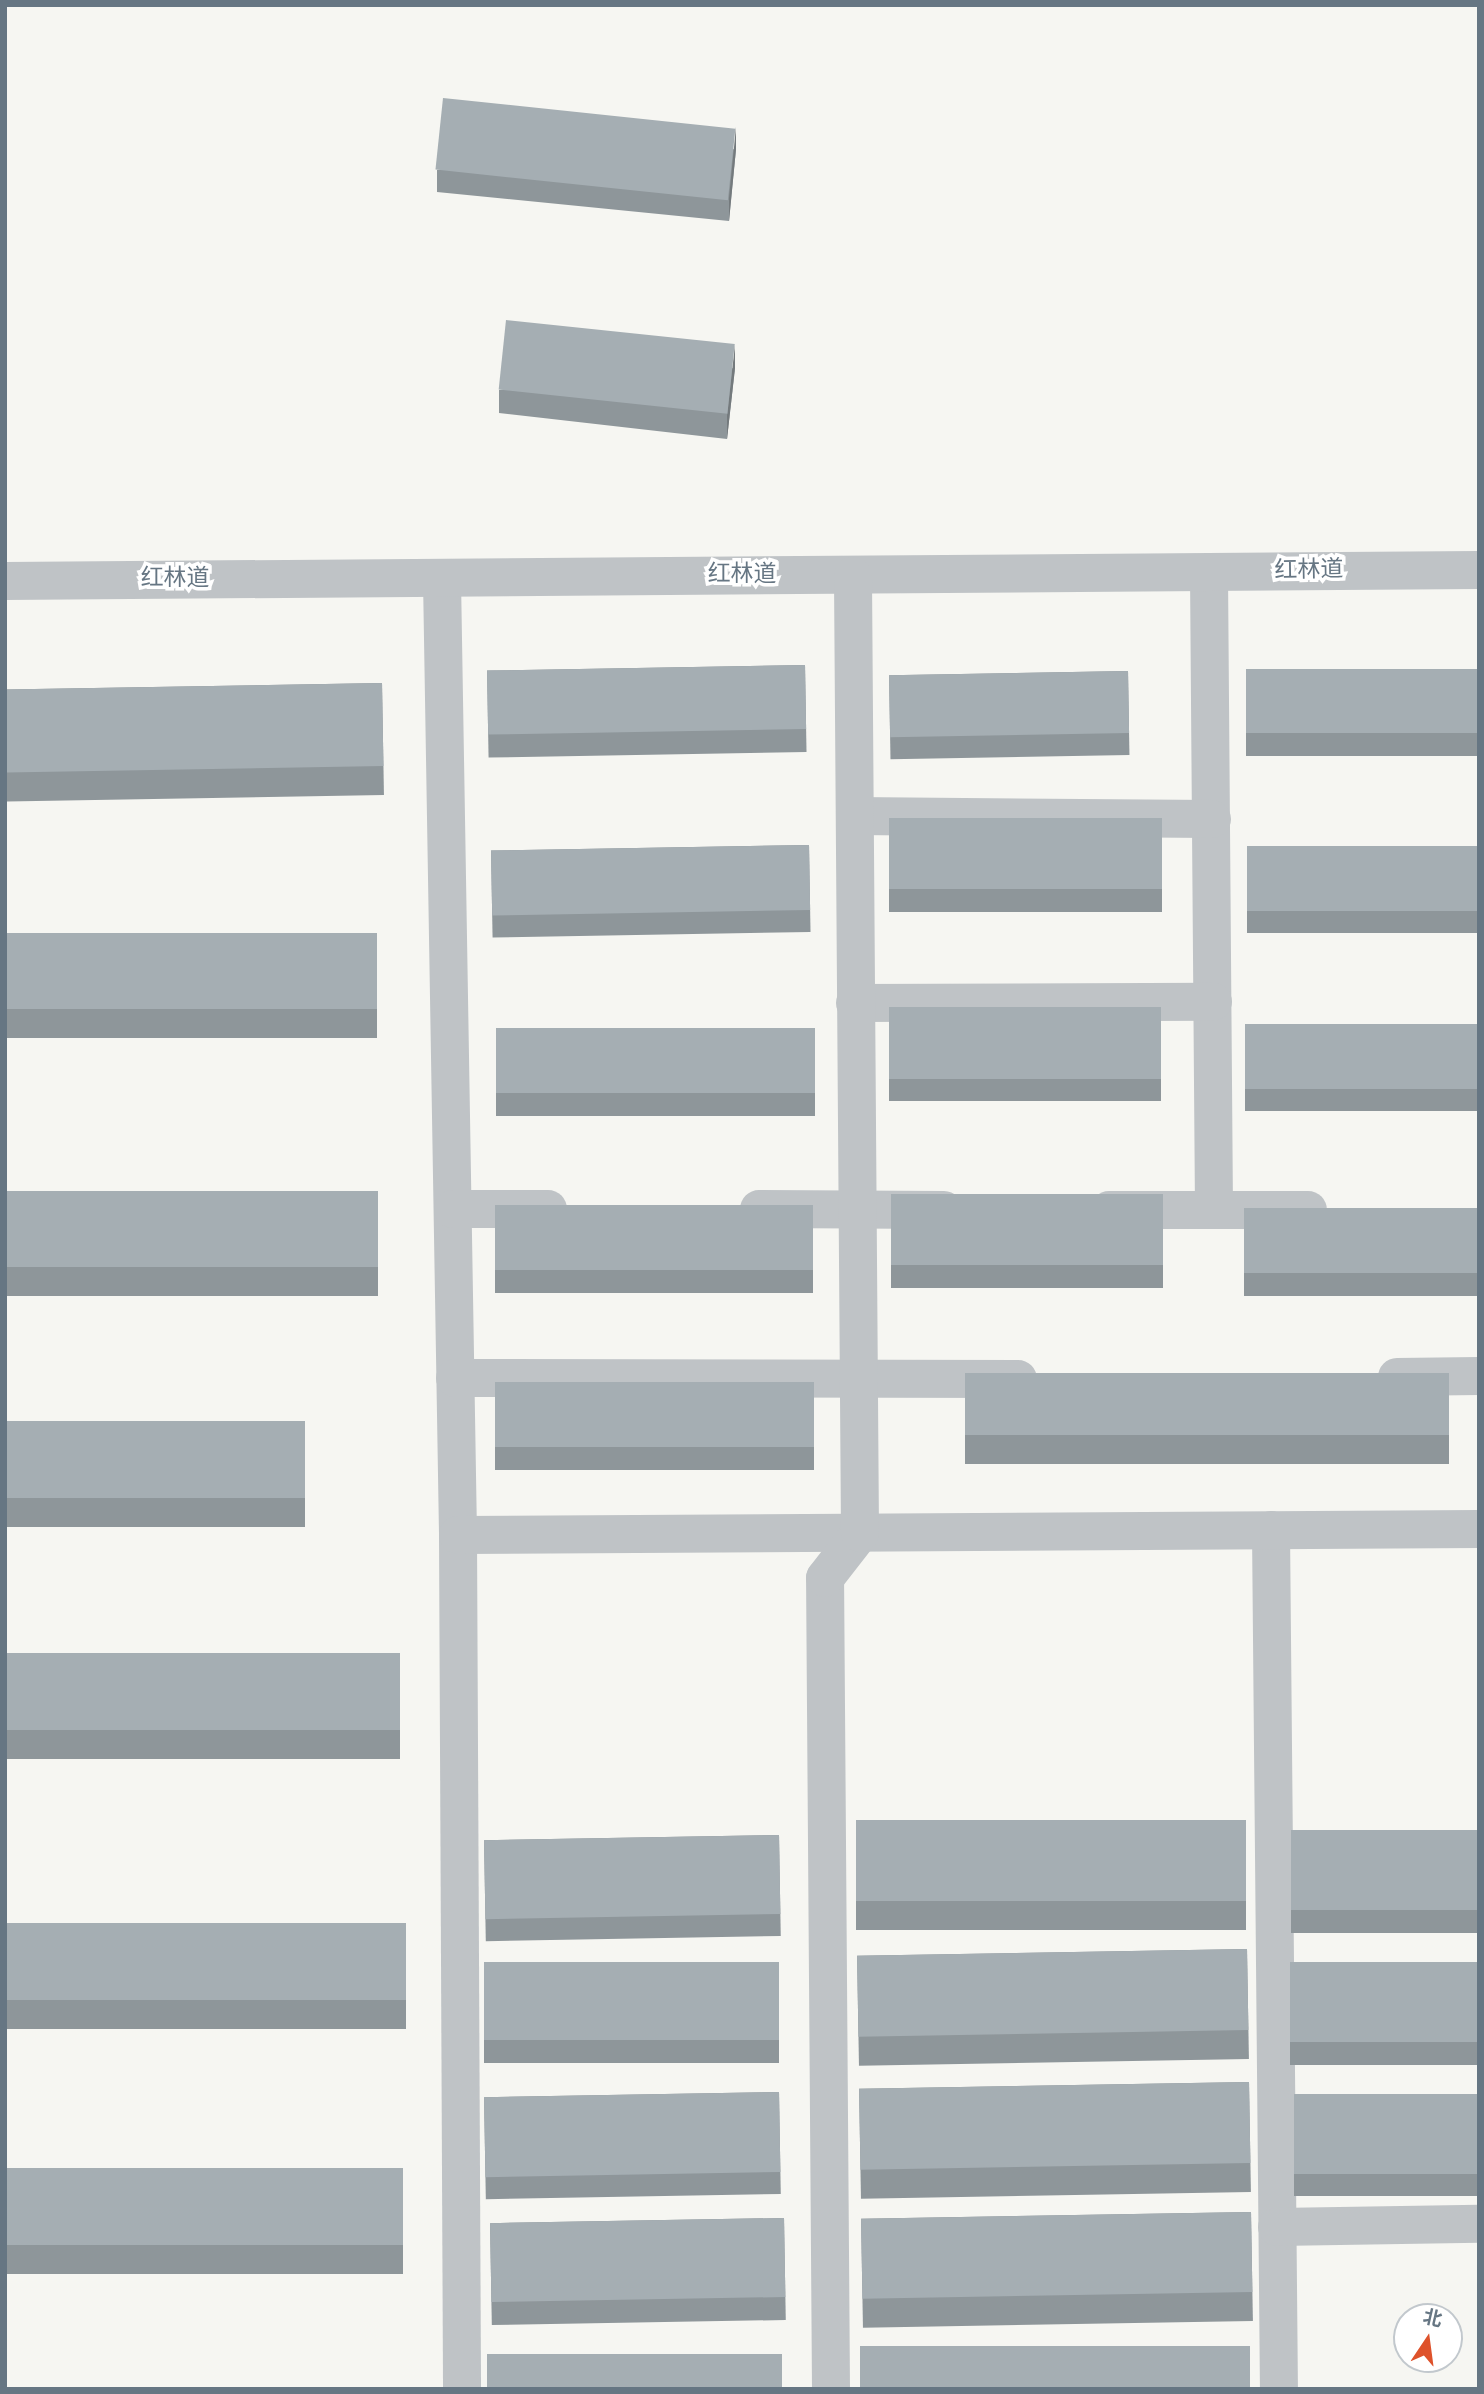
<!DOCTYPE html>
<meta charset="utf-8">
<style>
body{margin:0}
#map{position:relative;width:1484px;height:2394px;overflow:hidden;background:#f6f6f2;font-family:Overpass,"Noto Sans SC",sans-serif}
div>[style]{position:absolute}
.minor>*{height:38px;margin:-19px;padding:0 19px;transform-origin:19px;border-radius:19px;background:#bfc3c6}
.wall>*{inset:0;background:#8e969a;transform-origin:0 0}
.shaded-wall>*{inset:0;background:#747a7d}
.building>*{inset:0;background:#a5aeb3;transform-origin:0 0}
span{translate:-50% -50%;white-space:nowrap;text-align:center;line-height:1.15;-webkit-text-stroke:7px #fff;paint-order:stroke}
.street-label{font-size:23px;color:#667683}
.frame{position:absolute;inset:0;border:7px solid #667683;pointer-events:none}
.north{position:absolute;left:1393px;top:2303px;width:70px;height:70px;box-sizing:border-box;background:#fff;border:2px solid #c2c8cd;border-radius:50%;rotate:13deg;font-size:19px;font-weight:700;line-height:28px;text-align:center;color:#667683}
.north::after{content:'';display:block;margin:auto;width:24px;height:32px;background:#de522b;clip-path:polygon(50% 0,100% 100%,50% 72%,0 100%)}
</style>
<div id="map">
<div class="minor">
<div style="left:1209px;top:573px;width:637px;rotate:89.55deg"></div>
<div style="left:442px;top:579px;width:956px;rotate:89.04deg"></div>
<div style="left:458px;top:1535px;width:854px;rotate:89.73deg"></div>
<div style="left:5px;top:581px;width:1474px;rotate:-0.43deg"></div>
<div style="left:855px;top:816px;width:357px;rotate:0.5deg"></div>
<div style="left:855px;top:1003px;width:358px;rotate:-0.2deg"></div>
<div style="left:453px;top:1209px;width:95px"></div>
<div style="left:759px;top:1209px;width:185px;rotate:0.3deg"></div>
<div style="left:1109px;top:1210px;width:199px"></div>
<div style="left:1397px;top:1377px;width:82px;rotate:-0.7deg"></div>
<div style="left:455px;top:1378px;width:563px;rotate:0.1deg"></div>
<div style="left:1271px;top:1530px;width:859px;rotate:89.47deg"></div>
<div style="left:458px;top:1535px;width:1021px;rotate:-0.34deg"></div>
<div style="left:1277px;top:2227px;width:202px;rotate:-0.9deg"></div>
<div style="left:831px;top:2389px;width:811px;rotate:-90.42deg"></div>
<div style="left:825px;top:1578px;width:57px;rotate:-52.1deg"></div>
<div style="left:860px;top:1533px;width:957px;rotate:-90.42deg"></div>
</div>
<div class="wall">
<div style="clip-path:polygon(736px 149px,729px 221px,437px 192px,437px 170px)"></div>
<div style="clip-path:polygon(735px 368px,727px 439px,499px 413px,499px 390px)"></div>
<div style="left:805px;top:665px;width:87px;height:318px;rotate:89deg"></div>
<div style="left:1479px;top:669px;width:87px;height:233px;rotate:90deg"></div>
<div style="left:1128px;top:671px;width:84px;height:239px;rotate:89deg"></div>
<div style="left:382px;top:683px;width:112px;height:377px;rotate:89deg"></div>
<div style="left:889px;top:818px;width:273px;height:94px"></div>
<div style="left:809px;top:845px;width:87px;height:318px;rotate:89deg"></div>
<div style="left:1479px;top:846px;width:87px;height:232px;rotate:90deg"></div>
<div style="left:5px;top:933px;width:372px;height:105px"></div>
<div style="left:889px;top:1007px;width:272px;height:94px"></div>
<div style="left:1479px;top:1024px;width:87px;height:234px;rotate:90deg"></div>
<div style="left:815px;top:1028px;width:88px;height:319px;rotate:90deg"></div>
<div style="left:5px;top:1191px;width:373px;height:105px"></div>
<div style="left:891px;top:1194px;width:272px;height:94px"></div>
<div style="left:813px;top:1205px;width:88px;height:318px;rotate:90deg"></div>
<div style="left:1479px;top:1208px;width:88px;height:235px;rotate:90deg"></div>
<div style="left:1449px;top:1373px;width:91px;height:484px;rotate:90deg"></div>
<div style="left:814px;top:1382px;width:88px;height:319px;rotate:90deg"></div>
<div style="left:5px;top:1421px;width:300px;height:106px"></div>
<div style="left:5px;top:1653px;width:395px;height:106px"></div>
<div style="left:1246px;top:1820px;width:110px;height:390px;rotate:90deg"></div>
<div style="left:1291px;top:1830px;width:188px;height:103px"></div>
<div style="left:779px;top:1835px;width:101px;height:295px;rotate:89deg"></div>
<div style="left:5px;top:1923px;width:401px;height:106px"></div>
<div style="left:1247px;top:1949px;width:110px;height:390px;rotate:89deg"></div>
<div style="left:779px;top:1962px;width:101px;height:295px;rotate:90deg"></div>
<div style="left:1290px;top:1962px;width:189px;height:103px"></div>
<div style="left:1249px;top:2082px;width:110px;height:390px;rotate:89deg"></div>
<div style="left:779px;top:2092px;width:102px;height:295px;rotate:89deg"></div>
<div style="left:1294px;top:2094px;width:185px;height:102px"></div>
<div style="left:5px;top:2168px;width:398px;height:106px"></div>
<div style="left:1251px;top:2212px;width:109px;height:390px;rotate:89deg"></div>
<div style="left:784px;top:2218px;width:102px;height:294px;rotate:89deg"></div>
</div>
<div class="shaded-wall">
<div style="clip-path:polygon(736px 127px,736px 149px,729px 221px,729px 198px)"></div>
<div style="clip-path:polygon(735px 345px,735px 368px,727px 439px,727px 416px)"></div>
</div>
<div class="building">
<div style="left:443px;top:98px;width:294px;height:72px;rotate:6deg"></div>
<div style="left:506px;top:320px;width:230px;height:70px;rotate:6deg"></div>
<div style="left:805px;top:665px;width:64px;height:318px;rotate:89deg"></div>
<div style="left:1479px;top:669px;width:64px;height:233px;rotate:90deg"></div>
<div style="left:1128px;top:671px;width:62px;height:239px;rotate:89deg"></div>
<div style="left:382px;top:683px;width:83px;height:377px;rotate:89deg"></div>
<div style="left:889px;top:818px;width:273px;height:71px"></div>
<div style="left:809px;top:845px;width:65px;height:318px;rotate:89deg"></div>
<div style="left:1479px;top:846px;width:65px;height:232px;rotate:90deg"></div>
<div style="left:5px;top:933px;width:372px;height:76px"></div>
<div style="left:889px;top:1007px;width:272px;height:72px"></div>
<div style="left:1479px;top:1024px;width:65px;height:234px;rotate:90deg"></div>
<div style="left:815px;top:1028px;width:65px;height:319px;rotate:90deg"></div>
<div style="left:5px;top:1191px;width:373px;height:76px"></div>
<div style="left:891px;top:1194px;width:272px;height:71px"></div>
<div style="left:813px;top:1205px;width:65px;height:318px;rotate:90deg"></div>
<div style="left:1479px;top:1208px;width:65px;height:235px;rotate:90deg"></div>
<div style="left:1449px;top:1373px;width:62px;height:484px;rotate:90deg"></div>
<div style="left:814px;top:1382px;width:65px;height:319px;rotate:90deg"></div>
<div style="left:5px;top:1421px;width:300px;height:77px"></div>
<div style="left:5px;top:1653px;width:395px;height:77px"></div>
<div style="left:1246px;top:1820px;width:81px;height:390px;rotate:90deg"></div>
<div style="left:1291px;top:1830px;width:188px;height:80px"></div>
<div style="left:779px;top:1835px;width:79px;height:295px;rotate:89deg"></div>
<div style="left:5px;top:1923px;width:401px;height:77px"></div>
<div style="left:1247px;top:1949px;width:81px;height:390px;rotate:89deg"></div>
<div style="left:779px;top:1962px;width:78px;height:295px;rotate:90deg"></div>
<div style="left:1290px;top:1962px;width:189px;height:80px"></div>
<div style="left:1249px;top:2082px;width:81px;height:390px;rotate:89deg"></div>
<div style="left:779px;top:2092px;width:80px;height:295px;rotate:89deg"></div>
<div style="left:1294px;top:2094px;width:185px;height:80px"></div>
<div style="left:5px;top:2168px;width:398px;height:77px"></div>
<div style="left:1251px;top:2212px;width:80px;height:390px;rotate:89deg"></div>
<div style="left:784px;top:2218px;width:79px;height:294px;rotate:89deg"></div>
<div style="left:1250px;top:2346px;width:43px;height:390px;rotate:90deg"></div>
<div style="left:782px;top:2354px;width:35px;height:295px;rotate:90deg"></div>
</div>
<div class="street-label">
<span style="left:1309px;top:572px;rotate:-1deg">红林道</span>
<span style="left:742px;top:576px">红林道</span>
<span style="left:175px;top:580px">红林道</span>
</div>
<div class="frame"></div>
<div class="north">北</div>
</div>
